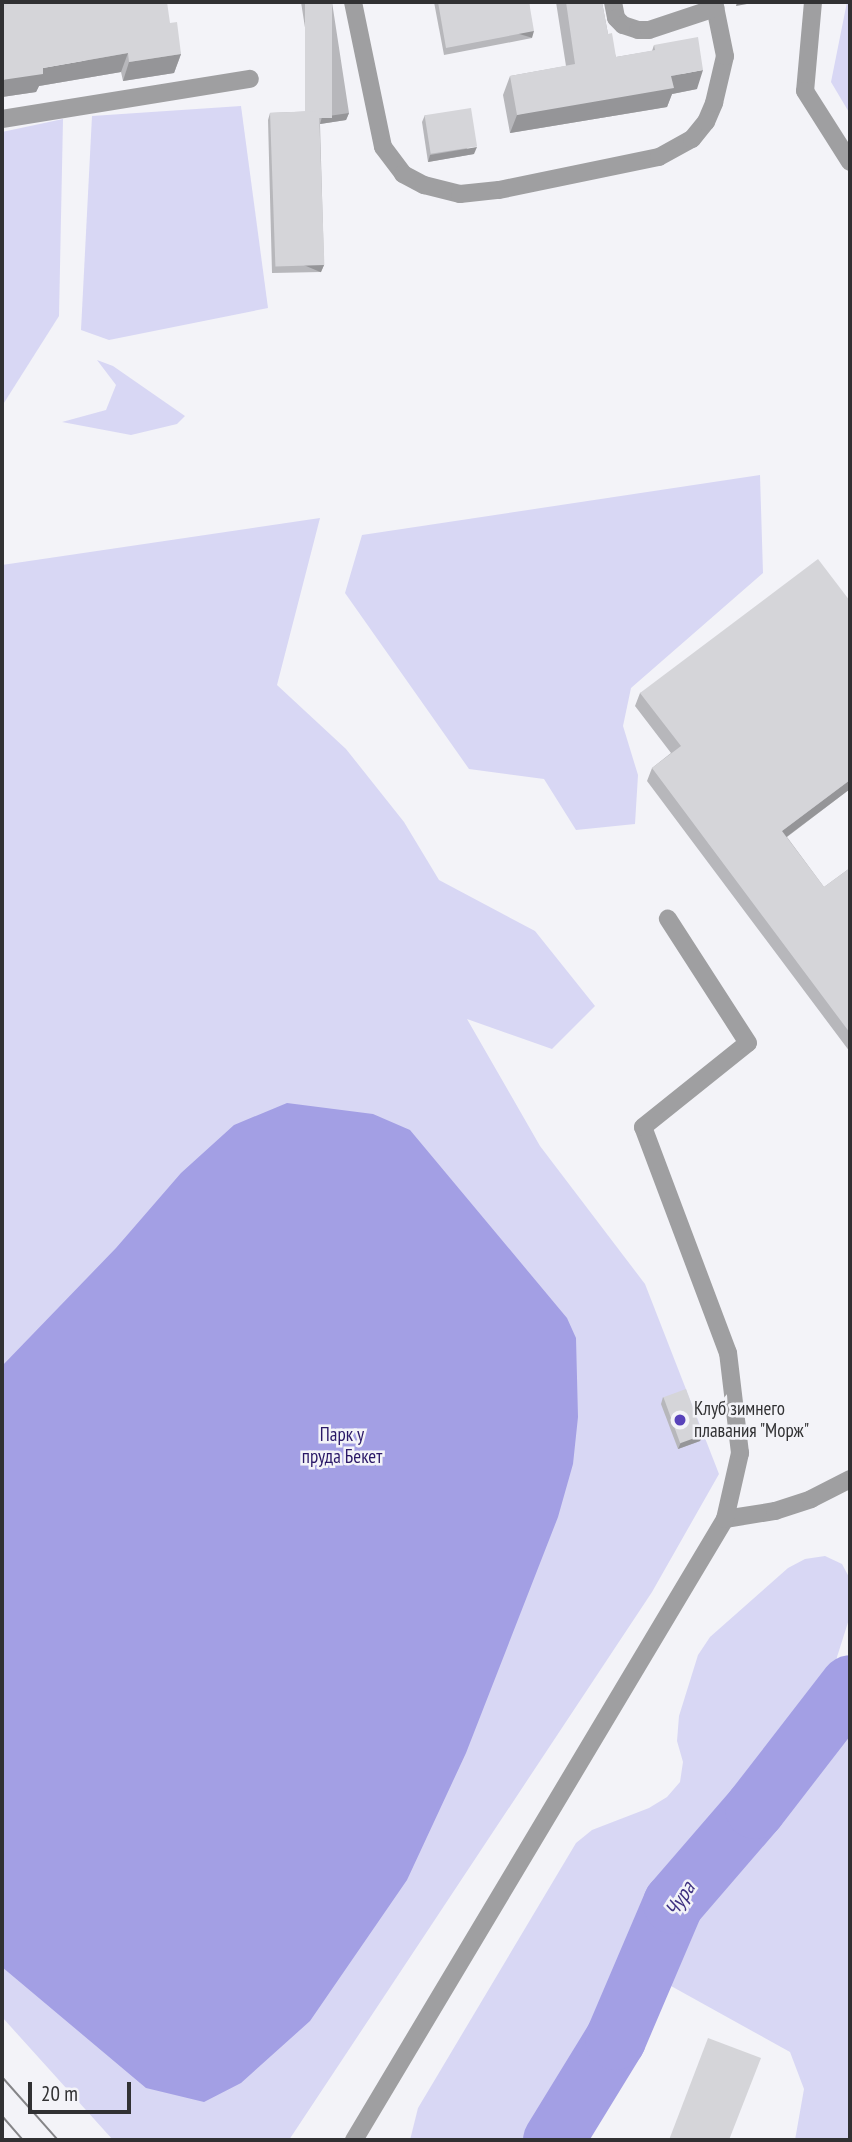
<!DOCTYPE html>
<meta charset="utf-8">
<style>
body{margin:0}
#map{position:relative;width:852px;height:2142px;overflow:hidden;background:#f3f3f8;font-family:"PT Sans Narrow",sans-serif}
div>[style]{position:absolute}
.green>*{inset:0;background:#d8d7f4}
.water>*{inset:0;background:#a39fe4}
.river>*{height:61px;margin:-30.5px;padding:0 30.5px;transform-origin:30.5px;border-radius:30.5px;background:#a39fe4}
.minor>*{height:18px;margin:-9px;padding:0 9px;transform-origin:9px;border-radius:9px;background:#9f9fa1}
.tram>*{height:2px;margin:-1px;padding:0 1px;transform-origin:1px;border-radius:1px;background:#858588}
.wall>*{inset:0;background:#b7b7bb}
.shaded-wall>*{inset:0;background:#959598;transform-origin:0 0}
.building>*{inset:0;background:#d5d5d9;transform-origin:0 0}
.dots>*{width:19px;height:19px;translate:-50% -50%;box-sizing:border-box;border:4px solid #f3f3f8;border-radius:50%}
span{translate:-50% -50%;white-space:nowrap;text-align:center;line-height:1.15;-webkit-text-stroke:5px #f3f3f8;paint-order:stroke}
.poi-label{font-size:19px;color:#313133}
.left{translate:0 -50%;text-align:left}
.park-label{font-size:19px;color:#2a1867}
.water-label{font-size:21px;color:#3e3180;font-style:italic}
.frame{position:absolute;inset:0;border:4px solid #313133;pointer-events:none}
.scale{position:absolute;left:28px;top:2082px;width:103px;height:32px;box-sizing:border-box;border:4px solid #313133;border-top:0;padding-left:9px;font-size:21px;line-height:24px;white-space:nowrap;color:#313133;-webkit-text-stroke:5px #f3f3f8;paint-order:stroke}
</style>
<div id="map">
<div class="green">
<div style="clip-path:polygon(847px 2px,850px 2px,850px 114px,831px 82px)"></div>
<div style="clip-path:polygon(241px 106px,268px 308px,109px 340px,81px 330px,92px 116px)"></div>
<div style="clip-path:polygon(63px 119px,59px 316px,2px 406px,2px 132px)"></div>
<div style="clip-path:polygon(97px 360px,113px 366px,185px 416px,177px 424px,131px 435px,62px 422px,106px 410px,116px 385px)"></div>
<div style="clip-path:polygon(760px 475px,763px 573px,631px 688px,623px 726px,638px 775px,635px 824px,576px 830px,544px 779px,469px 769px,345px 593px,362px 535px)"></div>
<div style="clip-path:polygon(320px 518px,277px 685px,346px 749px,404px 822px,439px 880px,535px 931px,595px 1006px,552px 1049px,467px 1019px,540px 1146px,645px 1284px,719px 1474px,652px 1592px,289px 2140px,113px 2140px,2px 2017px,2px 565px)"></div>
<div style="clip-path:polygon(825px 1556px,842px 1564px,850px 1579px,850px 1616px,837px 1657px,835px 1678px,842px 1697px,850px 1705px,850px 2140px,795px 2140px,804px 2089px,790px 2052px,671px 1986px,661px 1986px,646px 1997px,563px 2140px,410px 2140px,418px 2108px,576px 1843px,592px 1830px,649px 1808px,667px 1797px,680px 1782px,683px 1762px,677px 1741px,679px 1716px,698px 1655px,710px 1637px,788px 1568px,805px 1559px)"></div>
</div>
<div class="water">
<div style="clip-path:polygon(287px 1103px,373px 1114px,410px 1130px,567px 1318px,576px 1338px,578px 1417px,573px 1464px,558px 1517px,466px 1753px,407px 1880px,310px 2021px,241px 2083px,204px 2102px,146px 2088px,2px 1967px,2px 1366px,116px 1248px,181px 1173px,234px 1125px)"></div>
</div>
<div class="river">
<div style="left:553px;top:2140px;width:119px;rotate:-58.5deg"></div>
<div style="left:615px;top:2039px;width:148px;rotate:-66.9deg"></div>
<div style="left:673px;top:1903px;width:125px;rotate:-49.2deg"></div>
<div style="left:755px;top:1808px;width:155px;rotate:-52.3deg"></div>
</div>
<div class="minor">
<div style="left:353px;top:2px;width:148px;rotate:78.3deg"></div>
<div style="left:383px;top:147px;width:34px;rotate:53deg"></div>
<div style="left:403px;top:174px;width:24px;rotate:28deg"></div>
<div style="left:424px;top:185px;width:37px;rotate:14deg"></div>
<div style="left:460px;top:194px;width:39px;rotate:-6deg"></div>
<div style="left:499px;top:190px;width:163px;rotate:-11.7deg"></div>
<div style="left:659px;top:157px;width:38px;rotate:-29deg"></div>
<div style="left:692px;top:139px;width:22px;rotate:-51deg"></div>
<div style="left:706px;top:122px;width:21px;rotate:-67deg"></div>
<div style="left:714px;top:103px;width:48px;rotate:-76.8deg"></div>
<div style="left:725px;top:56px;width:55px;rotate:-101.5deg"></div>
<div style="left:613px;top:2px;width:16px;rotate:79deg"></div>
<div style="left:616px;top:18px;width:10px;rotate:45deg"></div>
<div style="left:623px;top:25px;width:16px;rotate:18deg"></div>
<div style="left:638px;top:30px;width:11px"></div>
<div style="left:649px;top:30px;width:70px;rotate:-18.4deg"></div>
<div style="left:813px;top:2px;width:89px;rotate:95.1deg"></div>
<div style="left:805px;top:91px;width:84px;rotate:57.6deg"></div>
<div style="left:2px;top:119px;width:251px;rotate:-9.2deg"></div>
<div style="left:725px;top:1519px;width:51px;rotate:-9.1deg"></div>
<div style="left:775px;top:1511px;width:38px;rotate:-18deg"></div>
<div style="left:811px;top:1499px;width:44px;rotate:-27.1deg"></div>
<div style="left:354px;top:2140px;width:723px;rotate:-59.14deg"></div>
<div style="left:725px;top:1519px;width:68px;rotate:-77.2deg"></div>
<div style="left:740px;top:1453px;width:101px;rotate:-96.8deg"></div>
<div style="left:728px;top:1353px;width:241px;rotate:-110.6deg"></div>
<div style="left:643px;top:1127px;width:134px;rotate:-38.7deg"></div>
<div style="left:748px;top:1043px;width:148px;rotate:-122.8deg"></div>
</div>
<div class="tram">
<div style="left:2px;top:2077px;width:84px;rotate:48.4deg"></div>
<div style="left:2px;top:2116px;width:32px;rotate:49deg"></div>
</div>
<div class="wall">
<div style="clip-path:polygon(301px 2px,332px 2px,349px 113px,346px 120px,320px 124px,324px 265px,321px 272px,272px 273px,268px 120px,270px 113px,318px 111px)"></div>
<div style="clip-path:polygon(434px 2px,529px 2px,532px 38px,444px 55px)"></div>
<div style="clip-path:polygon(556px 2px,602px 2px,608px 34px,616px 57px,652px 51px,654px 45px,697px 89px,672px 94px,667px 107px,510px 133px,503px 95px,510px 76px,566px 66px)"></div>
<div style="clip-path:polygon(170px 23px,181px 54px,174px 73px,123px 81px,121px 72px,39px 86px,36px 92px,2px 97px)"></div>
<div style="clip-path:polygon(425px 115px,474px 154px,428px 162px,422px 122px)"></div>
<div style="clip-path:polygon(850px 601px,850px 789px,787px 837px,824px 887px,850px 868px,850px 1052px,647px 781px,652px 768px,671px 753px,635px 706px,640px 693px)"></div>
<div style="clip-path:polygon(663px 1397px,703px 1435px,700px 1441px,678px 1449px,661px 1404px)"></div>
</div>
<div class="shaded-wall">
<div style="clip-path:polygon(737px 2px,758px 2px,736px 6px)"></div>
<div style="left:534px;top:31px;width:7px;height:90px;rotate:106deg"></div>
<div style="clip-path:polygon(128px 53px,121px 72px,39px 86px,36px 92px,2px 97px,2px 80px,43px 68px)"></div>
<div style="clip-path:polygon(181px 54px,174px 73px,123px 81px,129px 62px)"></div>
<div style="clip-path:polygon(703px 70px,697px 89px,672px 94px,667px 107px,510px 133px,517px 115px,671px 76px)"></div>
<div style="clip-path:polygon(349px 113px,346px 120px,320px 124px,322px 117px)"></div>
<div style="clip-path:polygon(477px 147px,474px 154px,428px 162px,430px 155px)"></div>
<div style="left:324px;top:265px;width:8px;height:49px;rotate:113deg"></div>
<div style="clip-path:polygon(850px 780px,850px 789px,777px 844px,782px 831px)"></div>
<div style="clip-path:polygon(703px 1435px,700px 1441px,678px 1449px,681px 1442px)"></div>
</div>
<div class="building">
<div style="clip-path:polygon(2px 2px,167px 2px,170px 23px,177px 22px,181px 54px,129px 62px,128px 53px,43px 68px,43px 74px,2px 80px)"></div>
<div style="left:305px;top:2px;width:27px;height:116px"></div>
<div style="clip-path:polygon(438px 2px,529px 2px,534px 31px,446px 48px)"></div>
<div style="clip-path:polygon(566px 2px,602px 2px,608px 34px,612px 33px,616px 57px,655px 50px,654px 45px,698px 37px,703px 70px,671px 76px,674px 88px,517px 115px,510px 76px,575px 64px)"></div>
<div style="left:471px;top:108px;width:39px;height:47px;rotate:81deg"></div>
<div style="left:319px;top:111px;width:154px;height:49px;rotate:88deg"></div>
<div style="clip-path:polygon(818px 559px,850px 601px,850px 780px,782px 831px,824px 887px,850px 868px,850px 1033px,652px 768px,681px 746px,640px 693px)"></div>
<div style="left:686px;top:1389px;width:49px;height:24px;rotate:70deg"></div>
<div style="clip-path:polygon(708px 2038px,761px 2058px,729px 2140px,669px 2140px)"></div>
</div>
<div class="dots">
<div style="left:680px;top:1420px;background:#5842ba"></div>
</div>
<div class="poi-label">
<span class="left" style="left:694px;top:1420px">Клуб зимнего<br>плавания "Морж"</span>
</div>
<div class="park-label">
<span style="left:342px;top:1446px">Парк у<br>пруда Бекет</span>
</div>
<div class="water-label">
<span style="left:680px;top:1899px;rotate:-57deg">Чура</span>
</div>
<div class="frame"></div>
<div class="scale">20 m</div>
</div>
